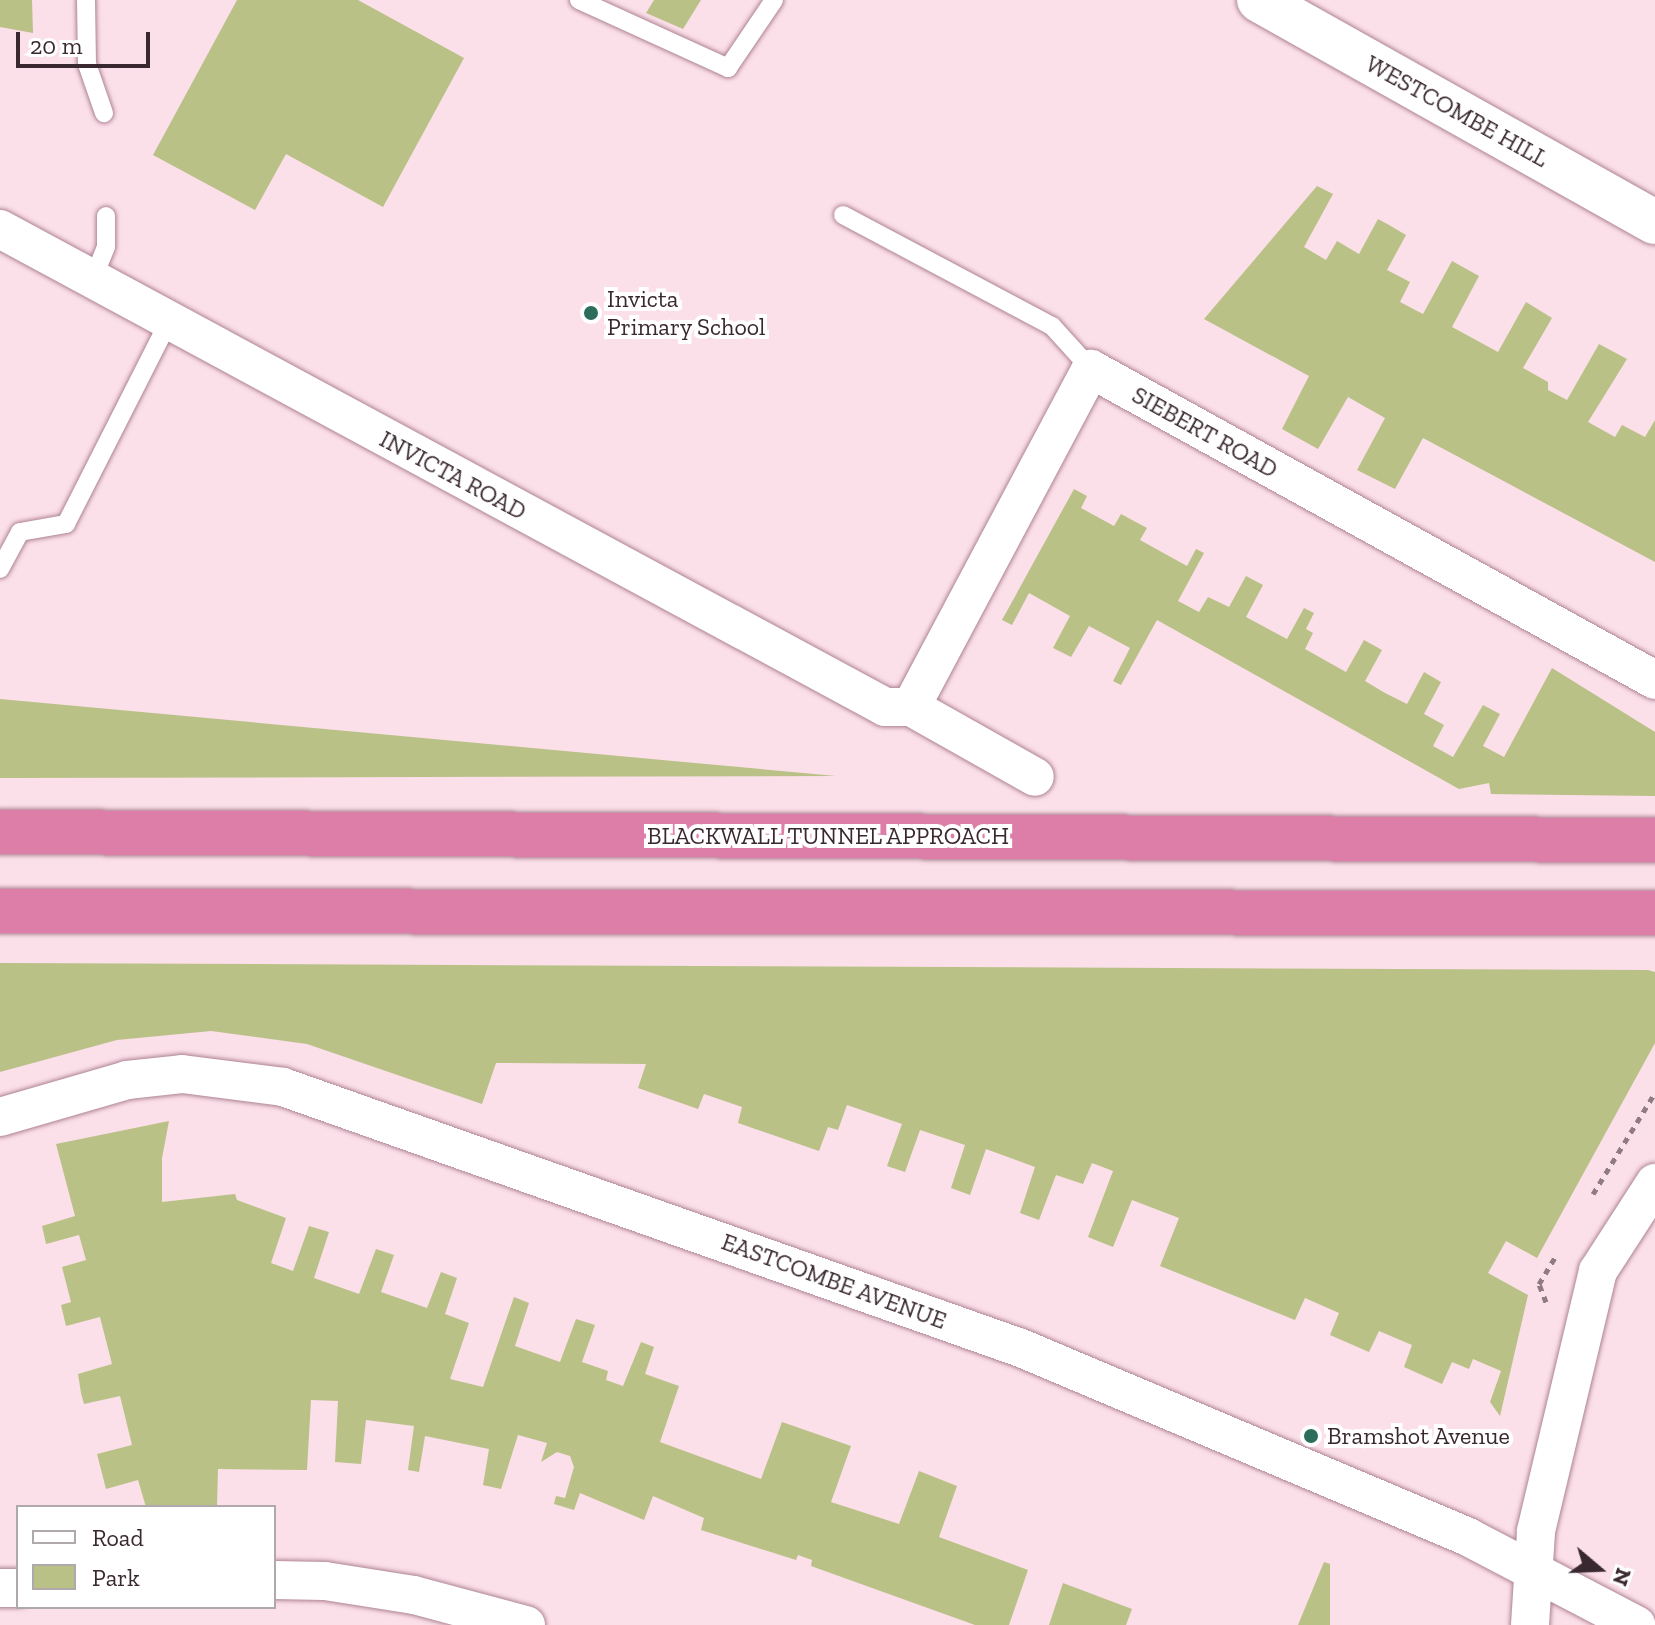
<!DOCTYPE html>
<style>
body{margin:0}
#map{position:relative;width:1655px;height:1625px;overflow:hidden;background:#fbdfe9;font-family:"Zilla Slab",serif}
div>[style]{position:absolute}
.green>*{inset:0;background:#bac187}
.path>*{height:5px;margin-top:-2.5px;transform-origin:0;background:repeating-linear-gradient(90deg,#917b83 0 6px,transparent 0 12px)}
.roads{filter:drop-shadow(0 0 2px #ae8394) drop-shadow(0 0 2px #ae8394)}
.service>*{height:18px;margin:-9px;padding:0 9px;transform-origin:9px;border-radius:9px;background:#fff}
.minor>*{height:38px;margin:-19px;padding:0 19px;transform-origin:19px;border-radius:19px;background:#fff}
.tertiary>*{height:44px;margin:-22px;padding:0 22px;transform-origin:22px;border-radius:22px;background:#fff}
.trunk>*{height:44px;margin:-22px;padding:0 22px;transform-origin:22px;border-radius:22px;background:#dc7ea8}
.dots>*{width:22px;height:22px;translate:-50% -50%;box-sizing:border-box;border:4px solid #fff;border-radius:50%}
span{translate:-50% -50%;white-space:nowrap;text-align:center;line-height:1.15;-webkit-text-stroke:8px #fff;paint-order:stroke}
.street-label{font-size:24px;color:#39282f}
.poi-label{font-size:24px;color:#39282f}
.left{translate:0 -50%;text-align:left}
.legend{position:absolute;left:16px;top:1505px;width:260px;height:104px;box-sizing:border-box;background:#fff;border:2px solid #b0a9ac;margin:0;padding:10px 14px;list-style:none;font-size:24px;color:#39282f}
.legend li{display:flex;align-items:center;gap:16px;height:40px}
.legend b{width:40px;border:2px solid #b0a9ac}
.north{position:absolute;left:1559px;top:1529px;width:80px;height:80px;-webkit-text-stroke:6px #fff;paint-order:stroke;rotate:109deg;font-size:22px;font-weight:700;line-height:32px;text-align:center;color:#39282f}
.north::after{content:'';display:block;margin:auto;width:28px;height:36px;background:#39282f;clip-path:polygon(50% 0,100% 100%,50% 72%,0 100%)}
.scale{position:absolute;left:16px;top:32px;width:134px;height:36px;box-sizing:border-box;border:4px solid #39282f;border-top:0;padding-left:10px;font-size:24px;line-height:28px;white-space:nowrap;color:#39282f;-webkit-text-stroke:6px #fff;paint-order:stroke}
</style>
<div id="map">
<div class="green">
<div style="clip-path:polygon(0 0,32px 0,33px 33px,0 27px)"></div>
<div style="clip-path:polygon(237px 0,358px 0,464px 58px,383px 207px,286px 154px,255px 210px,153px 155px)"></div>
<div style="clip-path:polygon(654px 0,701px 0,683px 29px,646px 13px)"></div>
<div style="clip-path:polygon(1317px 186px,1333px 194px,1304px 247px,1326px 260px,1337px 241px,1359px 254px,1378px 219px,1389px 225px,1406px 235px,1387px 270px,1410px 282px,1400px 302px,1423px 314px,1452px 261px,1479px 276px,1452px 327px,1498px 352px,1526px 302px,1552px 318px,1523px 368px,1548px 382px,1548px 390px,1567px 400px,1599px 344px,1627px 359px,1588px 422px,1615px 437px,1622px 425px,1645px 437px,1655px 420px,1655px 562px,1423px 438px,1395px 489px,1357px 470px,1385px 418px,1348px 397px,1318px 449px,1282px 429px,1309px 376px,1204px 319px)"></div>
<div style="clip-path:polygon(1074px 489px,1087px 496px,1081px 508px,1114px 526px,1121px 514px,1147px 528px,1140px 540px,1187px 566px,1196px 549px,1204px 553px,1178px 601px,1199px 612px,1208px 597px,1229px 607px,1246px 576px,1263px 585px,1246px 617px,1287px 639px,1304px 608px,1314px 613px,1306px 629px,1313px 633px,1305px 649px,1346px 672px,1364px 640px,1382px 650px,1365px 681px,1385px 693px,1407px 704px,1424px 672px,1441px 682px,1424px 714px,1444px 725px,1433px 746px,1453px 757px,1483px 705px,1500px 714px,1483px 746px,1504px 757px,1552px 668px,1655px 732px,1655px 796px,1491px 794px,1489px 783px,1459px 789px,1157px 620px,1121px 685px,1113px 681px,1130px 648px,1089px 626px,1071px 657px,1053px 648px,1070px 616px,1029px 593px,1012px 625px,1002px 620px)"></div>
<div style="clip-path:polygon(0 699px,836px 776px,0 778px)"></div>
<div style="clip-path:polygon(0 963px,1648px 970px,1655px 972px,1655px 1043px,1537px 1258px,1506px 1241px,1488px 1273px,1528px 1295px,1500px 1416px,1490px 1402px,1501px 1371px,1473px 1359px,1469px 1369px,1452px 1362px,1442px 1384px,1404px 1367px,1412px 1345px,1379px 1331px,1369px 1352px,1330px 1335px,1339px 1313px,1305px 1298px,1295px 1320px,1160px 1266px,1179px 1218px,1132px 1200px,1113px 1247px,1088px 1237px,1113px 1171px,1092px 1163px,1083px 1184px,1056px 1175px,1039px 1220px,1020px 1213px,1035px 1167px,986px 1149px,970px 1195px,951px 1188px,965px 1145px,920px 1130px,905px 1172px,887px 1166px,902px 1124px,847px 1105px,838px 1130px,828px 1127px,819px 1151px,738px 1123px,742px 1107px,704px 1094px,698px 1109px,638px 1088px,646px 1064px,496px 1063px,482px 1104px,307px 1044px,211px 1031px,117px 1040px,0 1072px)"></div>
<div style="clip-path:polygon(169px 1121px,162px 1158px,162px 1202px,235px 1194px,237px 1200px,286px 1218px,271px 1263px,293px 1271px,309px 1226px,329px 1232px,314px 1278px,359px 1294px,376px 1249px,394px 1255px,381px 1292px,427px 1308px,441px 1272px,457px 1278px,445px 1314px,469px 1323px,450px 1379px,483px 1387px,514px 1297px,529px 1303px,515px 1346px,560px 1362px,576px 1319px,595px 1325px,582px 1362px,608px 1371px,606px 1380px,623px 1386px,641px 1342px,654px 1347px,645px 1374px,679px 1386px,660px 1442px,761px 1479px,782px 1422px,851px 1446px,831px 1502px,899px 1524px,919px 1471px,957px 1486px,939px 1537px,1028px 1570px,1009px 1625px,975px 1625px,811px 1566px,812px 1560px,798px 1555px,796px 1560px,701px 1530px,704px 1518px,653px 1496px,644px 1520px,580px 1493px,574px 1510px,554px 1504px,556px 1496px,565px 1498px,574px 1467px,570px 1456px,557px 1452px,541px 1462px,547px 1443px,518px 1435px,501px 1489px,483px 1485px,489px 1449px,425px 1436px,419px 1472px,408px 1470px,414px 1426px,366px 1420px,361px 1464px,335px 1462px,338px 1401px,311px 1400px,307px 1470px,218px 1469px,217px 1507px,146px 1507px,138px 1480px,106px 1489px,97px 1454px,132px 1445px,120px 1396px,84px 1404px,81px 1393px,78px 1374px,112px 1364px,100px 1317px,66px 1326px,61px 1305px,71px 1302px,62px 1267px,86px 1260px,79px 1235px,46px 1244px,42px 1226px,75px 1216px,56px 1144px)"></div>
<div style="clip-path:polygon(1324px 1562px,1330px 1564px,1330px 1625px,1298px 1625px)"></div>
<div style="clip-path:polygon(1063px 1583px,1132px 1609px,1126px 1625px,1049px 1625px)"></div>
</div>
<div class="path">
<div style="left:1593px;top:1194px;width:119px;rotate:-58.5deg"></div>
<div style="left:1546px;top:1302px;width:19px;rotate:-111deg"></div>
<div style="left:1539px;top:1284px;width:35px;rotate:-59deg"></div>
</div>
<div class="roads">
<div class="service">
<div style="left:86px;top:0;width:64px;rotate:89.1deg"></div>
<div style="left:87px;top:64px;width:52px;rotate:70.9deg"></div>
<div style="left:579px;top:0;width:164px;rotate:24.5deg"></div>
<div style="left:728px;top:68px;width:82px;rotate:-55.9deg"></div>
<div style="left:843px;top:215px;width:237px;rotate:28deg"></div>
<div style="left:1052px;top:326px;width:58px;rotate:47.8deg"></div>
<div style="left:93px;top:279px;width:35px;rotate:-68deg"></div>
<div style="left:106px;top:246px;width:30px;rotate:-90deg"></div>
<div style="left:0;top:569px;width:42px;rotate:-61.6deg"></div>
<div style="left:20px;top:532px;width:47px;rotate:-9.9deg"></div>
<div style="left:66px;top:524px;width:228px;rotate:-63.1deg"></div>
</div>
<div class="minor">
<div style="left:0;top:229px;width:1006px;rotate:28.37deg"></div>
<div style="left:885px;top:707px;width:26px"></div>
<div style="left:911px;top:707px;width:142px;rotate:29.4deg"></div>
<div style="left:911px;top:707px;width:383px;rotate:-62deg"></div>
<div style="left:1091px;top:369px;width:644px;rotate:28.87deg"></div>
<div style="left:0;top:1117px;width:132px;rotate:-16.2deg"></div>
<div style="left:127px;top:1080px;width:55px;rotate:-6.2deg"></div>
<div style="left:182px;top:1074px;width:102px;rotate:7.3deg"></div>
<div style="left:283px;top:1087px;width:783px;rotate:19.48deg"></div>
<div style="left:1021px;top:1348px;width:485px;rotate:22.9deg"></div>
<div style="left:1468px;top:1537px;width:190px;rotate:27.6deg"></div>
<div style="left:274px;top:1580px;width:51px;rotate:1.1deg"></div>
<div style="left:325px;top:1581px;width:90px;rotate:8.9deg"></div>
<div style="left:414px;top:1595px;width:116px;rotate:15deg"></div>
<div style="left:0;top:1588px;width:18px"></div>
<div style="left:1530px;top:1625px;width:94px;rotate:-86.3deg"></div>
<div style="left:1536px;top:1531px;width:267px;rotate:-76.6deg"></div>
<div style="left:1598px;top:1271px;width:105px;rotate:-57.1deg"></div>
</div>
<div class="tertiary">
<div style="left:1259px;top:0;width:454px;rotate:29.3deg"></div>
</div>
<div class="trunk">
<div style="left:0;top:832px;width:1655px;rotate:0.28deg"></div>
<div style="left:0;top:911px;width:1655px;rotate:0.07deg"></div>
</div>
</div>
<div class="dots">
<div style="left:591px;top:313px;background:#2c6d5c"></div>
<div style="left:1311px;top:1436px;background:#2c6d5c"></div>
</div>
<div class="street-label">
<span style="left:1457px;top:111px;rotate:29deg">WESTCOMBE HILL</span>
<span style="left:1205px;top:432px;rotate:29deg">SIEBERT ROAD</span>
<span style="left:453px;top:475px;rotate:28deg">INVICTA ROAD</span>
<span style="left:828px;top:836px">BLACKWALL TUNNEL APPROACH</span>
<span style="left:834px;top:1281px;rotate:20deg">EASTCOMBE AVENUE</span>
</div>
<div class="poi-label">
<span class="left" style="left:607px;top:313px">Invicta<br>Primary School</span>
<span class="left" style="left:1327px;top:1436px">Bramshot Avenue</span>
</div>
<ul class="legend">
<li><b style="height:10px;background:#fff"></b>Road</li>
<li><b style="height:22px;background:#bac187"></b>Park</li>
</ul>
<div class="north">N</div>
<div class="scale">20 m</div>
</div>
